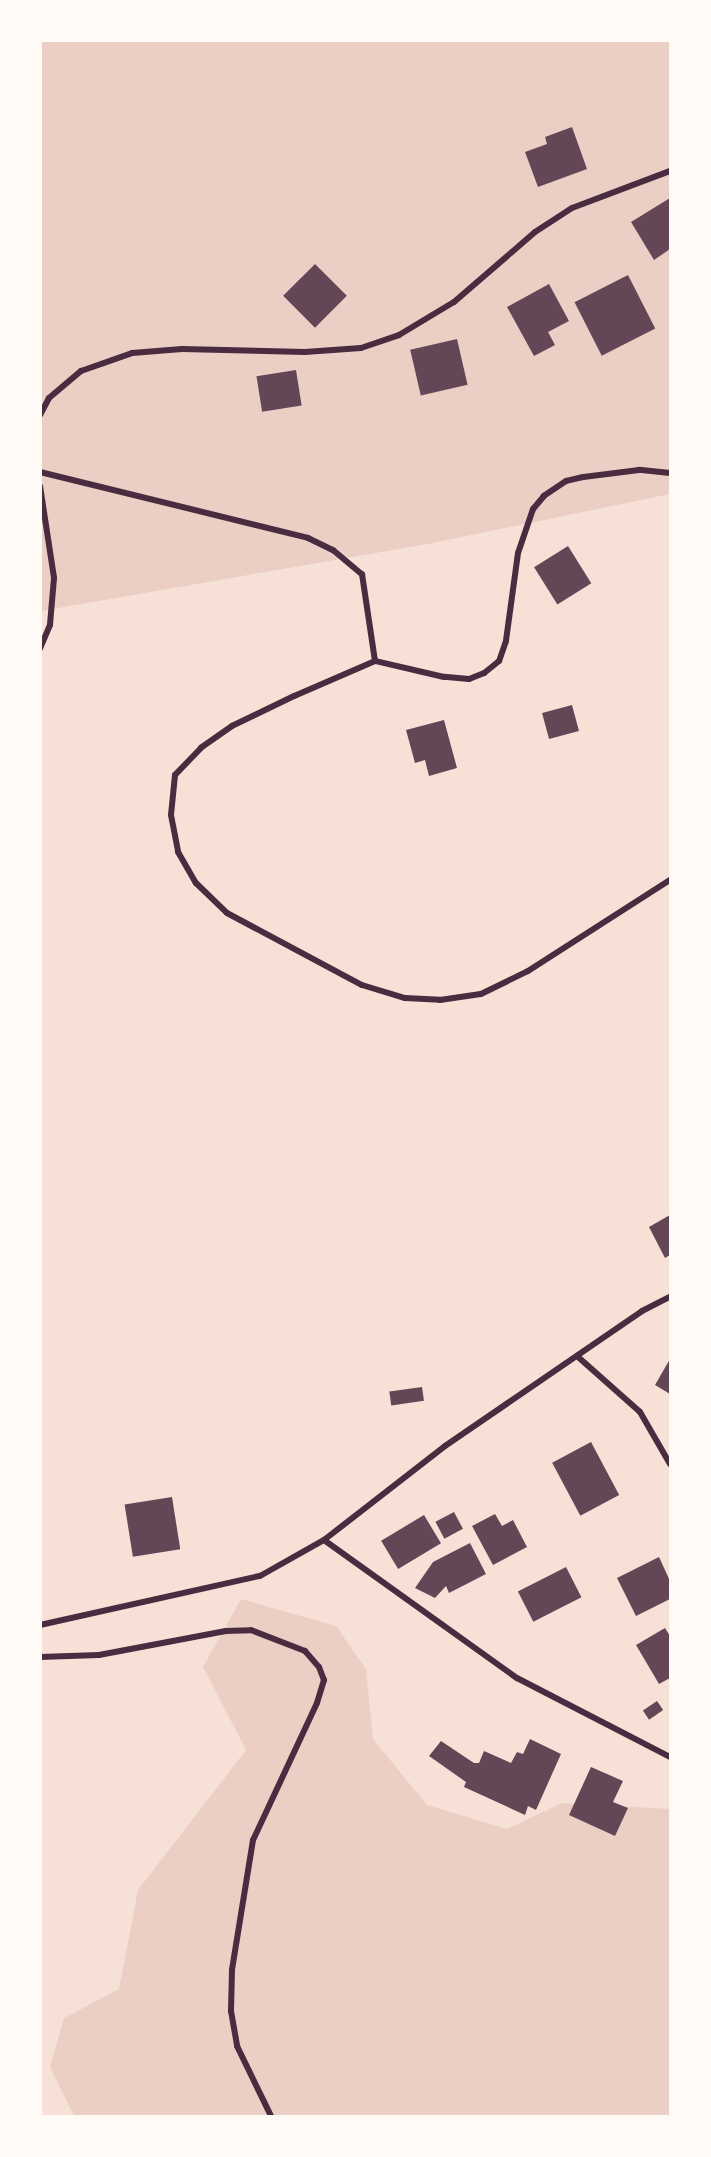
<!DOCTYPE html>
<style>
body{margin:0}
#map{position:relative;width:711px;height:2157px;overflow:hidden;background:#f7e1d7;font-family:"Fira Sans",sans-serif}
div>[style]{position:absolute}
.green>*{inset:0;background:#ebcfc5}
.building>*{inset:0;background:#644757;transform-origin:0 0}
.minor>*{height:6px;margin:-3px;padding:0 3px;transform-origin:3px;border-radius:3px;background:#4a2c40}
span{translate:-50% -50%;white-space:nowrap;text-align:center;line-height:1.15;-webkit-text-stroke:4.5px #fffaf5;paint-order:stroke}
.frame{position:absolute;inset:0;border:42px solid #fffaf5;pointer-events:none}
</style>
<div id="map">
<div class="green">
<div style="clip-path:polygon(41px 41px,670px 41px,670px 494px,428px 544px,41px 611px)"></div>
<div style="clip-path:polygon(241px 1599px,336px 1626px,366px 1669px,373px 1739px,427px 1805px,507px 1829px,562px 1803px,670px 1809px,670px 2116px,74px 2116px,50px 2067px,64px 2018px,119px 1989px,138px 1890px,246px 1750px,203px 1667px)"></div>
</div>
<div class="building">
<div style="clip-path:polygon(572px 127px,587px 169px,538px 187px,525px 152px,547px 144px,545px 137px)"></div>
<div style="clip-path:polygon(670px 198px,670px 249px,654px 260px,631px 222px)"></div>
<div style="left:315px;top:264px;width:45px;height:45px;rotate:45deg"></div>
<div style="left:628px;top:275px;width:60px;height:60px;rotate:63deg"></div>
<div style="clip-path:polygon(549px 284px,569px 321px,548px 332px,555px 345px,534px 356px,507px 307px)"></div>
<div style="left:457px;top:339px;width:47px;height:48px;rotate:77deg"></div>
<div style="left:296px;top:370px;width:36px;height:40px;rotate:81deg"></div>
<div style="left:568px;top:546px;width:44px;height:40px;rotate:58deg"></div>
<div style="left:572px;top:705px;width:27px;height:31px;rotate:75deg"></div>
<div style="clip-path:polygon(444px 720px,457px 768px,429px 776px,425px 760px,415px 763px,406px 730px)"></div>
<div style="clip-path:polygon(670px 1215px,670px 1255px,665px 1258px,649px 1227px)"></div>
<div style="clip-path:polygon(670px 1359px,670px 1394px,655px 1385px)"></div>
<div style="left:422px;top:1387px;width:14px;height:33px;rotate:82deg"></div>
<div style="left:591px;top:1442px;width:60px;height:44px;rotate:62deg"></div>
<div style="left:172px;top:1497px;width:53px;height:48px;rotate:81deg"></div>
<div style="left:454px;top:1512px;width:19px;height:21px;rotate:62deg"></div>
<div style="clip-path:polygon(495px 1514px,502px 1526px,513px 1520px,527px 1547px,493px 1565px,472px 1526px)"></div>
<div style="left:424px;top:1515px;width:33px;height:50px;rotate:59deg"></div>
<div style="clip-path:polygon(470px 1543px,486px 1574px,449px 1593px,446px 1586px,435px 1598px,415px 1588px,433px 1562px)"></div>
<div style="clip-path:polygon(659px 1557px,670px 1581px,670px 1599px,636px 1616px,617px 1578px)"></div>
<div style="left:566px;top:1567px;width:34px;height:54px;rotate:63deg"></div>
<div style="clip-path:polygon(665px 1628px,670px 1636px,670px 1678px,659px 1684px,636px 1645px)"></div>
<div style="left:657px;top:1701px;width:11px;height:17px;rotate:56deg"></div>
<div style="clip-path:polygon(530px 1739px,561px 1754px,536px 1810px,528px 1806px,525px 1815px,464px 1787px,466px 1782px,429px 1756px,441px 1741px,474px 1763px,479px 1763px,484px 1751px,511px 1763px,517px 1752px,523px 1754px)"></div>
<div style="clip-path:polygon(591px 1767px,623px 1781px,613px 1802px,628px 1808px,615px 1836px,569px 1815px)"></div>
</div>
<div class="minor">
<div style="left:40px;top:415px;width:19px;rotate:-62deg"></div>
<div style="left:49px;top:398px;width:42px;rotate:-40.2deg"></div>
<div style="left:81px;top:371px;width:54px;rotate:-19.4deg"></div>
<div style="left:132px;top:353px;width:50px;rotate:-4.6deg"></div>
<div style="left:182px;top:349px;width:123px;rotate:1.4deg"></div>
<div style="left:305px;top:352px;width:56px;rotate:-4.1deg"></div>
<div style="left:361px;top:348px;width:40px;rotate:-18.9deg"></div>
<div style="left:399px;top:335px;width:64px;rotate:-31deg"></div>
<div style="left:454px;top:302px;width:107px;rotate:-40.8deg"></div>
<div style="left:535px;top:232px;width:44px;rotate:-33deg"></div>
<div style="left:572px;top:208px;width:105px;rotate:-20.7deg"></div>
<div style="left:40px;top:472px;width:276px;rotate:13.8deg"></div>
<div style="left:308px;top:538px;width:28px;rotate:26deg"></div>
<div style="left:333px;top:550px;width:38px;rotate:40deg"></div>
<div style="left:362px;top:574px;width:88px;rotate:81.5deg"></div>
<div style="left:670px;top:473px;width:31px;rotate:-174deg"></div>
<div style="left:639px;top:470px;width:56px;rotate:172.9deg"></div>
<div style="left:583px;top:477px;width:17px;rotate:167deg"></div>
<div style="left:566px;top:481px;width:27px;rotate:146deg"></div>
<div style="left:544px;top:496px;width:17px;rotate:130deg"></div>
<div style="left:533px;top:509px;width:46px;rotate:108.8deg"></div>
<div style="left:518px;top:553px;width:89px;rotate:97.8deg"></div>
<div style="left:506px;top:641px;width:21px;rotate:109deg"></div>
<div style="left:499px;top:661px;width:19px;rotate:141deg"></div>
<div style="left:484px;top:673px;width:16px;rotate:158deg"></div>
<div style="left:469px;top:679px;width:25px;rotate:-175deg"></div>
<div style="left:444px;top:677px;width:71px;rotate:-166.9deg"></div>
<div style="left:375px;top:661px;width:88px;rotate:156.6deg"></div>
<div style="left:294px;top:696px;width:69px;rotate:154.2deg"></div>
<div style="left:232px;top:726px;width:38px;rotate:145deg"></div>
<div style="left:201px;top:748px;width:37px;rotate:134deg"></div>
<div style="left:175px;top:775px;width:40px;rotate:95.7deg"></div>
<div style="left:171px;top:815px;width:38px;rotate:79deg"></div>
<div style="left:178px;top:852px;width:36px;rotate:60deg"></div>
<div style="left:196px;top:883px;width:43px;rotate:44.1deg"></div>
<div style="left:227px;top:913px;width:153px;rotate:28.1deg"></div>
<div style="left:362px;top:985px;width:45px;rotate:16.8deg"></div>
<div style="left:405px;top:998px;width:35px;rotate:3deg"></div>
<div style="left:440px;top:1000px;width:41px;rotate:-8.3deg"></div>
<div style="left:481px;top:994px;width:52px;rotate:-26.1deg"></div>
<div style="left:528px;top:971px;width:169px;rotate:-32.7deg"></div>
<div style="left:40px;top:486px;width:93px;rotate:81.3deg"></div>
<div style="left:54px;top:578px;width:47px;rotate:94.9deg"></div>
<div style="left:50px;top:625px;width:26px;rotate:113deg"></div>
<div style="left:577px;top:1356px;width:84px;rotate:41.6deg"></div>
<div style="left:640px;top:1412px;width:60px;rotate:60deg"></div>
<div style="left:324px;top:1540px;width:237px;rotate:35.6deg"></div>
<div style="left:517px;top:1678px;width:172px;rotate:27.3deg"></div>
<div style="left:40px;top:1625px;width:225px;rotate:-12.6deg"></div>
<div style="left:260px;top:1576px;width:73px;rotate:-29.4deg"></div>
<div style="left:324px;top:1540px;width:153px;rotate:-37.8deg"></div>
<div style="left:445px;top:1446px;width:239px;rotate:-34.4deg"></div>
<div style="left:642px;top:1311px;width:31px;rotate:-27deg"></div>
<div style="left:40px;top:1657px;width:59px;rotate:-1.9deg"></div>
<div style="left:99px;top:1655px;width:129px;rotate:-10.7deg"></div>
<div style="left:226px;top:1631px;width:25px;rotate:-2deg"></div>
<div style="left:251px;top:1630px;width:58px;rotate:21.3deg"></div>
<div style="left:305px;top:1651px;width:21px;rotate:49deg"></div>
<div style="left:319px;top:1667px;width:14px;rotate:69deg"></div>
<div style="left:324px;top:1680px;width:24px;rotate:107deg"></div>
<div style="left:317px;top:1703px;width:151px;rotate:115deg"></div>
<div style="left:253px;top:1840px;width:132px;rotate:99.2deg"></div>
<div style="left:232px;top:1970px;width:41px;rotate:91.4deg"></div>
<div style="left:231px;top:2011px;width:36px;rotate:80deg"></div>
<div style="left:237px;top:2046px;width:78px;rotate:64.1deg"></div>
</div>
<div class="frame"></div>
</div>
